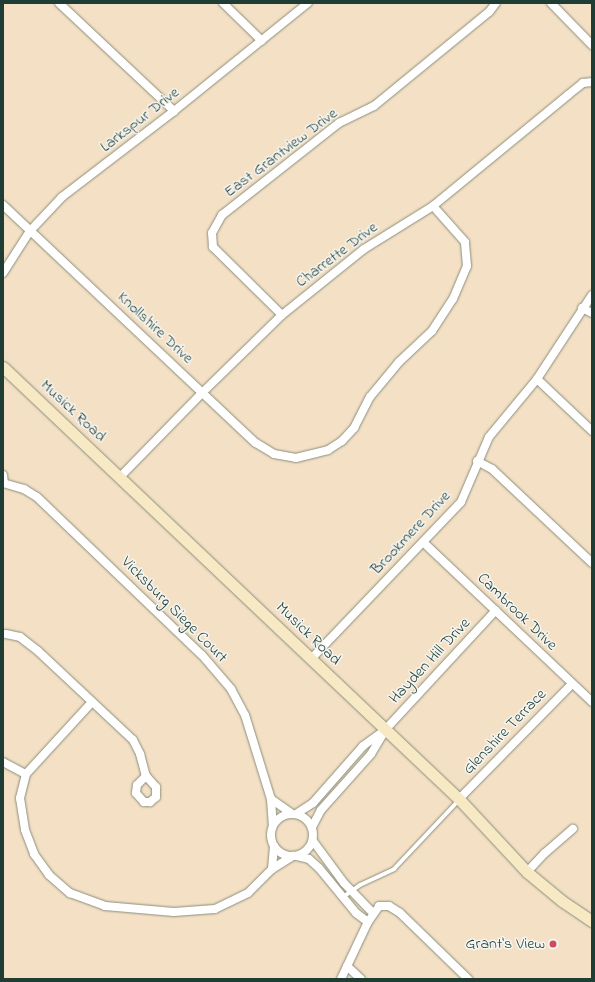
<!DOCTYPE html>
<style>
body{margin:0}
#map{position:relative;width:595px;height:982px;overflow:hidden;background:#f4e0c5;font-family:"Indie Flower",sans-serif}
div>[style]{position:absolute}
.roads{filter:drop-shadow(0 0 1px #8a8e7c) drop-shadow(0 0 1px #8a8e7c)}
.lane>*{height:4px;margin:-2px;padding:0 2px;transform-origin:2px;border-radius:2px;background:#fff}
.street>*{height:8px;margin:-4px;padding:0 4px;transform-origin:4px;border-radius:4px;background:#fff}
.street>.ring{margin:-4px;padding:0;box-sizing:content-box;background:none;border:8px solid #fff;border-radius:50%}
.secondary>*{height:11px;margin:-5.5px;padding:0 5.5px;transform-origin:5.5px;border-radius:5.5px;background:#f7e9c3}
.dots>*{width:11px;height:11px;translate:-50% -50%;box-sizing:border-box;border:2px solid #f6f6f2;border-radius:50%}
span{translate:-50% -50%;white-space:nowrap;text-align:center;line-height:1.15;-webkit-text-stroke:3px #f6f6f2;paint-order:stroke}
.street-label{font-size:16px;color:#1f3d34}
.poi-label{font-size:16px;color:#1f3d34}
.right{translate:-100% -50%;text-align:right}
.frame{position:absolute;inset:0;border:4px solid #1f3d34;pointer-events:none}
</style>
<div id="map">
<div class="roads">
<div class="lane">
<div style="left:343px;top:897px;width:21px;rotate:-35deg"></div>
<div style="left:360px;top:885px;width:38px;rotate:-25deg"></div>
<div style="left:394px;top:869px;width:95px;rotate:-46.7deg"></div>
</div>
<div class="street">
<div style="left:59px;top:3px;width:158px;rotate:43.2deg"></div>
<div style="left:223px;top:3px;width:54px;rotate:44.3deg"></div>
<div style="left:551px;top:3px;width:59px;rotate:45.7deg"></div>
<div style="left:3px;top:205px;width:347px;rotate:43.3deg"></div>
<div style="left:256px;top:443px;width:21px;rotate:31deg"></div>
<div style="left:274px;top:454px;width:22px;rotate:10deg"></div>
<div style="left:296px;top:458px;width:33px;rotate:-14deg"></div>
<div style="left:328px;top:450px;width:17px;rotate:-33deg"></div>
<div style="left:342px;top:441px;width:18px;rotate:-47deg"></div>
<div style="left:354px;top:428px;width:35px;rotate:-63deg"></div>
<div style="left:370px;top:397px;width:45px;rotate:-50.4deg"></div>
<div style="left:399px;top:362px;width:45px;rotate:-43.2deg"></div>
<div style="left:432px;top:331px;width:38px;rotate:-57deg"></div>
<div style="left:453px;top:299px;width:36px;rotate:-67deg"></div>
<div style="left:467px;top:266px;width:24px;rotate:-95deg"></div>
<div style="left:465px;top:242px;width:48px;rotate:-131.6deg"></div>
<div style="left:3px;top:273px;width:50px;rotate:-57.3deg"></div>
<div style="left:30px;top:231px;width:47px;rotate:-46.7deg"></div>
<div style="left:62px;top:197px;width:141px;rotate:-37.5deg"></div>
<div style="left:174px;top:111px;width:172px;rotate:-38.9deg"></div>
<div style="left:582px;top:308px;width:11px;rotate:27deg"></div>
<div style="left:282px;top:315px;width:97px;rotate:-135.4deg"></div>
<div style="left:213px;top:247px;width:14px;rotate:-94deg"></div>
<div style="left:212px;top:233px;width:21px;rotate:-61deg"></div>
<div style="left:222px;top:215px;width:149px;rotate:-38.2deg"></div>
<div style="left:339px;top:123px;width:39px;rotate:-26deg"></div>
<div style="left:374px;top:106px;width:149px;rotate:-39.3deg"></div>
<div style="left:489px;top:12px;width:11px;rotate:-52deg"></div>
<div style="left:537px;top:379px;width:76px;rotate:43.4deg"></div>
<div style="left:477px;top:461px;width:17px;rotate:28deg"></div>
<div style="left:492px;top:469px;width:137px;rotate:43.2deg"></div>
<div style="left:3px;top:475px;width:8px;rotate:83deg"></div>
<div style="left:120px;top:477px;width:119px;rotate:-45.7deg"></div>
<div style="left:203px;top:392px;width:110px;rotate:-44.3deg"></div>
<div style="left:282px;top:315px;width:105px;rotate:-38.8deg"></div>
<div style="left:364px;top:249px;width:81px;rotate:-31.9deg"></div>
<div style="left:433px;top:206px;width:175px;rotate:-39.4deg"></div>
<div style="left:568px;top:95px;width:19px;rotate:-39deg"></div>
<div style="left:583px;top:83px;width:9px;rotate:-6deg"></div>
<div style="left:3px;top:483px;width:22px;rotate:16deg"></div>
<div style="left:24px;top:489px;width:15px;rotate:32deg"></div>
<div style="left:37px;top:497px;width:228px;rotate:43.8deg"></div>
<div style="left:202px;top:655px;width:45px;rotate:49.5deg"></div>
<div style="left:231px;top:689px;width:30px;rotate:62deg"></div>
<div style="left:245px;top:715px;width:88px;rotate:72.8deg"></div>
<div style="left:271px;top:799px;width:26px;rotate:86deg"></div>
<div style="left:423px;top:542px;width:233px;rotate:43.4deg"></div>
<div style="left:6px;top:634px;width:14px;rotate:12deg"></div>
<div style="left:20px;top:637px;width:23px;rotate:38deg"></div>
<div style="left:38px;top:651px;width:130px;rotate:43.1deg"></div>
<div style="left:133px;top:740px;width:16px;rotate:63deg"></div>
<div style="left:140px;top:754px;width:23px;rotate:75deg"></div>
<div style="left:146px;top:776px;width:15px;rotate:48deg"></div>
<div style="left:156px;top:787px;width:10px;rotate:90deg"></div>
<div style="left:156px;top:797px;width:8px;rotate:140deg"></div>
<div style="left:150px;top:802px;width:6px;rotate:180deg"></div>
<div style="left:144px;top:802px;width:12px;rotate:-132deg"></div>
<div style="left:136px;top:793px;width:8px;rotate:-83deg"></div>
<div style="left:137px;top:785px;width:13px;rotate:-45deg"></div>
<div style="left:311px;top:659px;width:217px;rotate:-46.3deg"></div>
<div style="left:461px;top:502px;width:71px;rotate:-66.7deg"></div>
<div style="left:489px;top:437px;width:75px;rotate:-50.4deg"></div>
<div style="left:537px;top:379px;width:100px;rotate:-56.8deg"></div>
<div style="left:92px;top:702px;width:98px;rotate:132.5deg"></div>
<div style="left:26px;top:774px;width:25px;rotate:104deg"></div>
<div style="left:20px;top:798px;width:32px;rotate:81deg"></div>
<div style="left:25px;top:830px;width:26px;rotate:69deg"></div>
<div style="left:34px;top:854px;width:26px;rotate:54deg"></div>
<div style="left:49px;top:875px;width:28px;rotate:41deg"></div>
<div style="left:70px;top:893px;width:37px;rotate:20deg"></div>
<div style="left:105px;top:906px;width:69px;rotate:5deg"></div>
<div style="left:174px;top:912px;width:41px;rotate:-4.2deg"></div>
<div style="left:215px;top:909px;width:37px;rotate:-26deg"></div>
<div style="left:248px;top:893px;width:34px;rotate:-45deg"></div>
<div style="left:272px;top:869px;width:25px;rotate:-32deg"></div>
<div style="left:3px;top:762px;width:26px;rotate:28deg"></div>
<div style="left:271px;top:799px;width:24px;rotate:35deg"></div>
<div style="left:459px;top:799px;width:161px;rotate:-45.5deg"></div>
<div class="ring" style="left:271px;top:814px;width:34px;height:34px"></div>
<div style="left:296px;top:814px;width:20px;rotate:-33deg"></div>
<div style="left:313px;top:803px;width:76px;rotate:-48.7deg"></div>
<div style="left:363px;top:746px;width:27px;rotate:-36deg"></div>
<div style="left:385px;top:730px;width:163px;rotate:-47.2deg"></div>
<div style="left:312px;top:827px;width:19px;rotate:-62deg"></div>
<div style="left:321px;top:810px;width:75px;rotate:-48.2deg"></div>
<div style="left:371px;top:754px;width:26px;rotate:-59deg"></div>
<div style="left:313px;top:841px;width:52px;rotate:53.6deg"></div>
<div style="left:344px;top:883px;width:42px;rotate:46deg"></div>
<div style="left:297px;top:856px;width:12px;rotate:14deg"></div>
<div style="left:309px;top:859px;width:13px;rotate:42deg"></div>
<div style="left:319px;top:868px;width:58px;rotate:50.6deg"></div>
<div style="left:356px;top:913px;width:15px;rotate:37deg"></div>
<div style="left:272px;top:869px;width:23px;rotate:-85deg"></div>
<div style="left:527px;top:872px;width:26px;rotate:-47deg"></div>
<div style="left:545px;top:853px;width:37px;rotate:-41deg"></div>
<div style="left:347px;top:966px;width:19px;rotate:43deg"></div>
<div style="left:341px;top:979px;width:63px;rotate:-64.7deg"></div>
<div style="left:368px;top:922px;width:19px;rotate:-55deg"></div>
<div style="left:379px;top:906px;width:10px"></div>
<div style="left:389px;top:906px;width:13px;rotate:32deg"></div>
<div style="left:400px;top:913px;width:95px;rotate:44.1deg"></div>
</div>
<div class="secondary">
<div style="left:3px;top:367px;width:628px;rotate:43.45deg"></div>
<div style="left:459px;top:799px;width:100px;rotate:47deg"></div>
<div style="left:527px;top:872px;width:45px;rotate:39.6deg"></div>
<div style="left:562px;top:901px;width:36px;rotate:34deg"></div>
</div>
</div>
<div class="dots">
<div style="left:553px;top:944px;background:#d1495b"></div>
</div>
<div class="street-label">
<span style="left:140px;top:120px;rotate:-38deg">Larkspur Drive</span>
<span style="left:281px;top:153px;rotate:-37deg">East Grantview Drive</span>
<span style="left:337px;top:255px;rotate:-37deg">Charrette Drive</span>
<span style="left:155px;top:328px;rotate:43deg">Knollshire Drive</span>
<span style="left:73px;top:411px;rotate:43deg">Musick Road</span>
<span style="left:411px;top:533px;rotate:-47deg">Brookmere Drive</span>
<span style="left:174px;top:610px;rotate:45deg">Vicksburg Siege Court</span>
<span style="left:517px;top:612px;rotate:44deg">Cambrook Drive</span>
<span style="left:308px;top:634px;rotate:44deg">Musick Road</span>
<span style="left:430px;top:661px;rotate:-47deg">Hayden Hill Drive</span>
<span style="left:505px;top:732px;rotate:-46deg">Glenshire Terrace</span>
</div>
<div class="poi-label">
<span class="right" style="left:545px;top:944px">Grant's View</span>
</div>
<div class="frame"></div>
</div>
